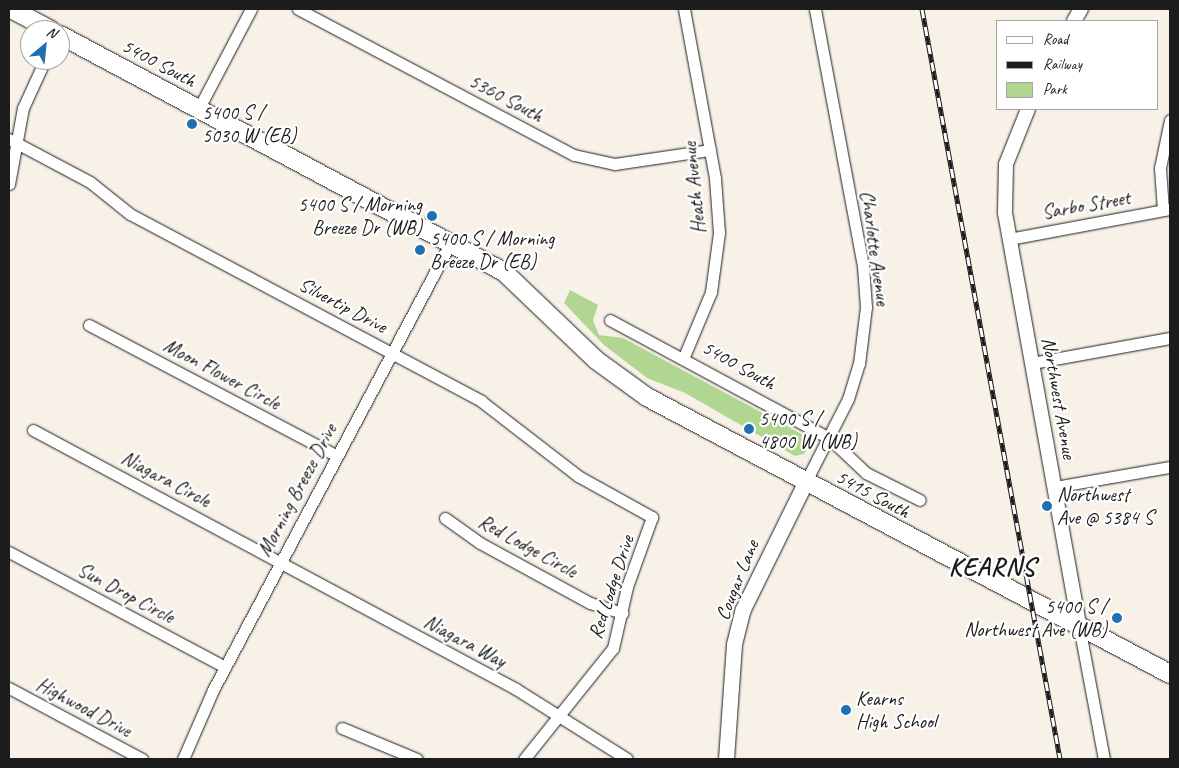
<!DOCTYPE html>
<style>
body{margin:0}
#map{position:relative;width:1179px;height:768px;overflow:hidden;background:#f7f1e8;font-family:Caveat,sans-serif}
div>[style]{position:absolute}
.green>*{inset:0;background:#b1d691}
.roads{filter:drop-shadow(0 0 1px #1c1c1c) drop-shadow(0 0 1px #1c1c1c)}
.minor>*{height:11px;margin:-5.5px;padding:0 5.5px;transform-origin:5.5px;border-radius:5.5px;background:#fff}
.tertiary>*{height:14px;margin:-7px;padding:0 7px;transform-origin:7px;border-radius:7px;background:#fff}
.secondary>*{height:15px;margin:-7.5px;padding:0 7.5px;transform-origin:7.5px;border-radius:7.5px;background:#fff}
.primary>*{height:18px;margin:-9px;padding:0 9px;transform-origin:9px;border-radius:9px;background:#fff}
.rail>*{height:5px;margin-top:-2.5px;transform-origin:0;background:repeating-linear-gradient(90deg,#fff 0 9px,#1c1c1c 0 18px);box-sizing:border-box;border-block:1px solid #1c1c1c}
.dots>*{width:14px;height:14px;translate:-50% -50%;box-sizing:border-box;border:2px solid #fff;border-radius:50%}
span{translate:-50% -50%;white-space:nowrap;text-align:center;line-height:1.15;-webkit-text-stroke:4.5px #fff;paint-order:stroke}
.street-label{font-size:20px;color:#1c1c1c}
.poi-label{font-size:20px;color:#1c1c1c}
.left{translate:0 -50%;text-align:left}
.right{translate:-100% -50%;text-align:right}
.district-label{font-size:25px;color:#1c1c1c;font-weight:700;letter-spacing:1px}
.frame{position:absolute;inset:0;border:10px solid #1c1c1c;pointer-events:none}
.legend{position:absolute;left:996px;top:20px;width:162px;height:90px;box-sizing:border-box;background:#fff;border:1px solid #a4a4a4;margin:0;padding:6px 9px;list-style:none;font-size:15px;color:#1c1c1c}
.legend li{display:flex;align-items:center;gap:10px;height:25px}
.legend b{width:25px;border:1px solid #a4a4a4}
.north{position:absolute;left:20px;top:20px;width:50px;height:50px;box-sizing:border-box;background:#fff;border:1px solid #a4a4a4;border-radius:50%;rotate:28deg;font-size:14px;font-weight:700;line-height:20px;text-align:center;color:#1c1c1c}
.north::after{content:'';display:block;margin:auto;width:18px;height:22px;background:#1f6fb2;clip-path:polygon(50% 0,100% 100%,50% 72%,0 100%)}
</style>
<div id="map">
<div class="green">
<div style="clip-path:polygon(570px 290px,598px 305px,593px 320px,599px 335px,623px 338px,807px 437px,809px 445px,804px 454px,795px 456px,685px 393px,647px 378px,604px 345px,564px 303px)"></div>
</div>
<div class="roads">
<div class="minor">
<div style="left:298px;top:9px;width:312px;rotate:27.9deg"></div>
<div style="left:574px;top:155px;width:42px;rotate:12.4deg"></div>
<div style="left:615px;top:164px;width:96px;rotate:-8.4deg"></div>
<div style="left:199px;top:108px;width:112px;rotate:-62.3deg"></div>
<div style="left:9px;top:139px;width:92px;rotate:28deg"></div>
<div style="left:90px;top:182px;width:51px;rotate:38.7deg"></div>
<div style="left:130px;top:214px;width:398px;rotate:28deg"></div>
<div style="left:481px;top:401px;width:123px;rotate:37.7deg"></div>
<div style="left:578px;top:476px;width:85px;rotate:29deg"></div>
<div style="left:652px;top:517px;width:74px;rotate:109.7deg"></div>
<div style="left:627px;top:587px;width:63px;rotate:102.9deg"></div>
<div style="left:613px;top:648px;width:142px;rotate:128.7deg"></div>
<div style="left:9px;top:184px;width:77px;rotate:-79.6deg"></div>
<div style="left:23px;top:108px;width:53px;rotate:-65.4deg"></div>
<div style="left:1163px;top:210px;width:42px;rotate:-94.1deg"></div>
<div style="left:1160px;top:168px;width:49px;rotate:-78.2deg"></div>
<div style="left:1009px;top:239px;width:164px;rotate:-10.6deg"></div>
<div style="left:610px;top:320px;width:249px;rotate:28.3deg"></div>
<div style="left:829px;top:438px;width:51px;rotate:43.4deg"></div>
<div style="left:866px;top:473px;width:60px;rotate:26.6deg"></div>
<div style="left:89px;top:325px;width:280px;rotate:27.8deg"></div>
<div style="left:683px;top:359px;width:73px;rotate:-67.3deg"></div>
<div style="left:711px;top:292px;width:60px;rotate:-82.3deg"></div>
<div style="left:719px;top:233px;width:55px;rotate:-94.2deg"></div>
<div style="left:715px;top:178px;width:172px;rotate:-100.4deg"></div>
<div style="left:1032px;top:363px;width:140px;rotate:-10.3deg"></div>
<div style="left:33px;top:430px;width:548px;rotate:28.2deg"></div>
<div style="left:516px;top:689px;width:131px;rotate:32.2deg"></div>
<div style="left:805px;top:483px;width:94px;rotate:-62.9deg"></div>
<div style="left:848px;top:399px;width:37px;rotate:-73deg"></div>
<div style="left:859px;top:364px;width:57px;rotate:-83deg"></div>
<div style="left:866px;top:307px;width:41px;rotate:-94.2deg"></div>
<div style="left:863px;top:266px;width:261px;rotate:-100.6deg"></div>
<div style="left:1055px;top:487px;width:117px;rotate:-9.9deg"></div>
<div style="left:445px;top:518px;width:43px;rotate:35.5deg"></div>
<div style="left:480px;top:543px;width:125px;rotate:28.6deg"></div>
<div style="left:590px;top:603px;width:34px;rotate:17deg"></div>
<div style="left:9px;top:552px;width:245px;rotate:28deg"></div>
<div style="left:1079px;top:626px;width:135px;rotate:79.4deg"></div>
<div style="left:9px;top:688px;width:151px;rotate:28.1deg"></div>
<div style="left:342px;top:728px;width:81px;rotate:22.5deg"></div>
<div style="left:183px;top:759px;width:75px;rotate:-66.5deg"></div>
<div style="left:213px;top:690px;width:507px;rotate:-62.02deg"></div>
</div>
<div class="tertiary">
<div style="left:1074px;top:21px;width:14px;rotate:-60deg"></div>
<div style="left:1028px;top:109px;width:59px;rotate:111.8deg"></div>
<div style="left:1006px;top:164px;width:49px;rotate:91.2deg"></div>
<div style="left:1005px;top:213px;width:420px;rotate:79.8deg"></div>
</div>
<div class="secondary">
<div style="left:726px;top:759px;width:115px;rotate:-86deg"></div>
<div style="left:734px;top:644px;width:36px;rotate:-76deg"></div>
<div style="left:743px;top:609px;width:140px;rotate:-63.8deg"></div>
</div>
<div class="primary">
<div style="left:11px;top:9px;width:45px;rotate:27.7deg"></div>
<div style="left:60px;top:35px;width:503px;rotate:28.09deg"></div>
<div style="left:504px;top:272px;width:127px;rotate:43.7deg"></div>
<div style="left:596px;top:360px;width:63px;rotate:36deg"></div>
<div style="left:647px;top:397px;width:592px;rotate:27.91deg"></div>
</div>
</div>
<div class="rail">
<div style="left:922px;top:9px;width:763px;rotate:79.57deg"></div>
</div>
<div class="dots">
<div style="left:192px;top:124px;background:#1f6fb2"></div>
<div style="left:432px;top:216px;background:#1f6fb2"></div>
<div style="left:420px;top:250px;background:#1f6fb2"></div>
<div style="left:749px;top:429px;background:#1f6fb2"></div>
<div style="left:1047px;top:506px;background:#1f6fb2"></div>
<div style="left:1117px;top:618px;background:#1f6fb2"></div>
<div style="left:846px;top:710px;background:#1f6fb2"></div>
</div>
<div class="street-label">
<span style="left:159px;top:63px;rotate:28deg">5400 South</span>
<span style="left:506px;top:98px;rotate:28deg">5360 South</span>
<span style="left:694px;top:188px;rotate:-96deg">Heath Avenue</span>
<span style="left:1086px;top:205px;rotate:-10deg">Sarbo Street</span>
<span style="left:875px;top:248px;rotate:82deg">Charlotte Avenue</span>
<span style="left:343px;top:305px;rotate:28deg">Silvertip Drive</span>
<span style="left:739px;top:365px;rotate:29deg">5400 South</span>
<span style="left:222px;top:374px;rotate:28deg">Moon Flower Circle</span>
<span style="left:1059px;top:398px;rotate:80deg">Northwest Avenue</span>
<span style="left:166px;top:479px;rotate:28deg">Niagara Circle</span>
<span style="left:297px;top:490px;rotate:-62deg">Morning Breeze Drive</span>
<span style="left:873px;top:494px;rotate:28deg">5415 South</span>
<span style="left:528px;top:546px;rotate:29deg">Red Lodge Circle</span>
<span style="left:737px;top:580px;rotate:-68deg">Cougar Lane</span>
<span style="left:611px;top:587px;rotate:-72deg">Red Lodge Drive</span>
<span style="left:126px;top:593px;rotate:28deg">Sun Drop Circle</span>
<span style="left:465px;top:641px;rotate:28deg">Niagara Way</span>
<span style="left:84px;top:707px;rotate:28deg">Highwood Drive</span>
</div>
<div class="poi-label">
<span class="left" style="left:202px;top:124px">5400 S /<br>5030 W (EB)</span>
<span class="right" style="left:422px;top:216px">5400 S / Morning<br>Breeze Dr (WB)</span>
<span class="left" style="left:430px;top:250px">5400 S / Morning<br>Breeze Dr (EB)</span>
<span class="left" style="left:759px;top:430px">5400 S /<br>4800 W (WB)</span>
<span class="left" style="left:1057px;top:506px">Northwest<br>Ave @ 5384 S</span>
<span class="right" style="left:1107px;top:618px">5400 S /<br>Northwest Ave (WB)</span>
<span class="left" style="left:856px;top:710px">Kearns<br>High School</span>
</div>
<div class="district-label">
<span style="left:992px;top:567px">KEARNS</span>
</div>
<div class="frame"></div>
<ul class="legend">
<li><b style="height:6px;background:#fff"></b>Road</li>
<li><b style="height:6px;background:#1c1c1c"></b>Railway</li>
<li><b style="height:14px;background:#b1d691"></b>Park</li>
</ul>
<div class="north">N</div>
</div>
